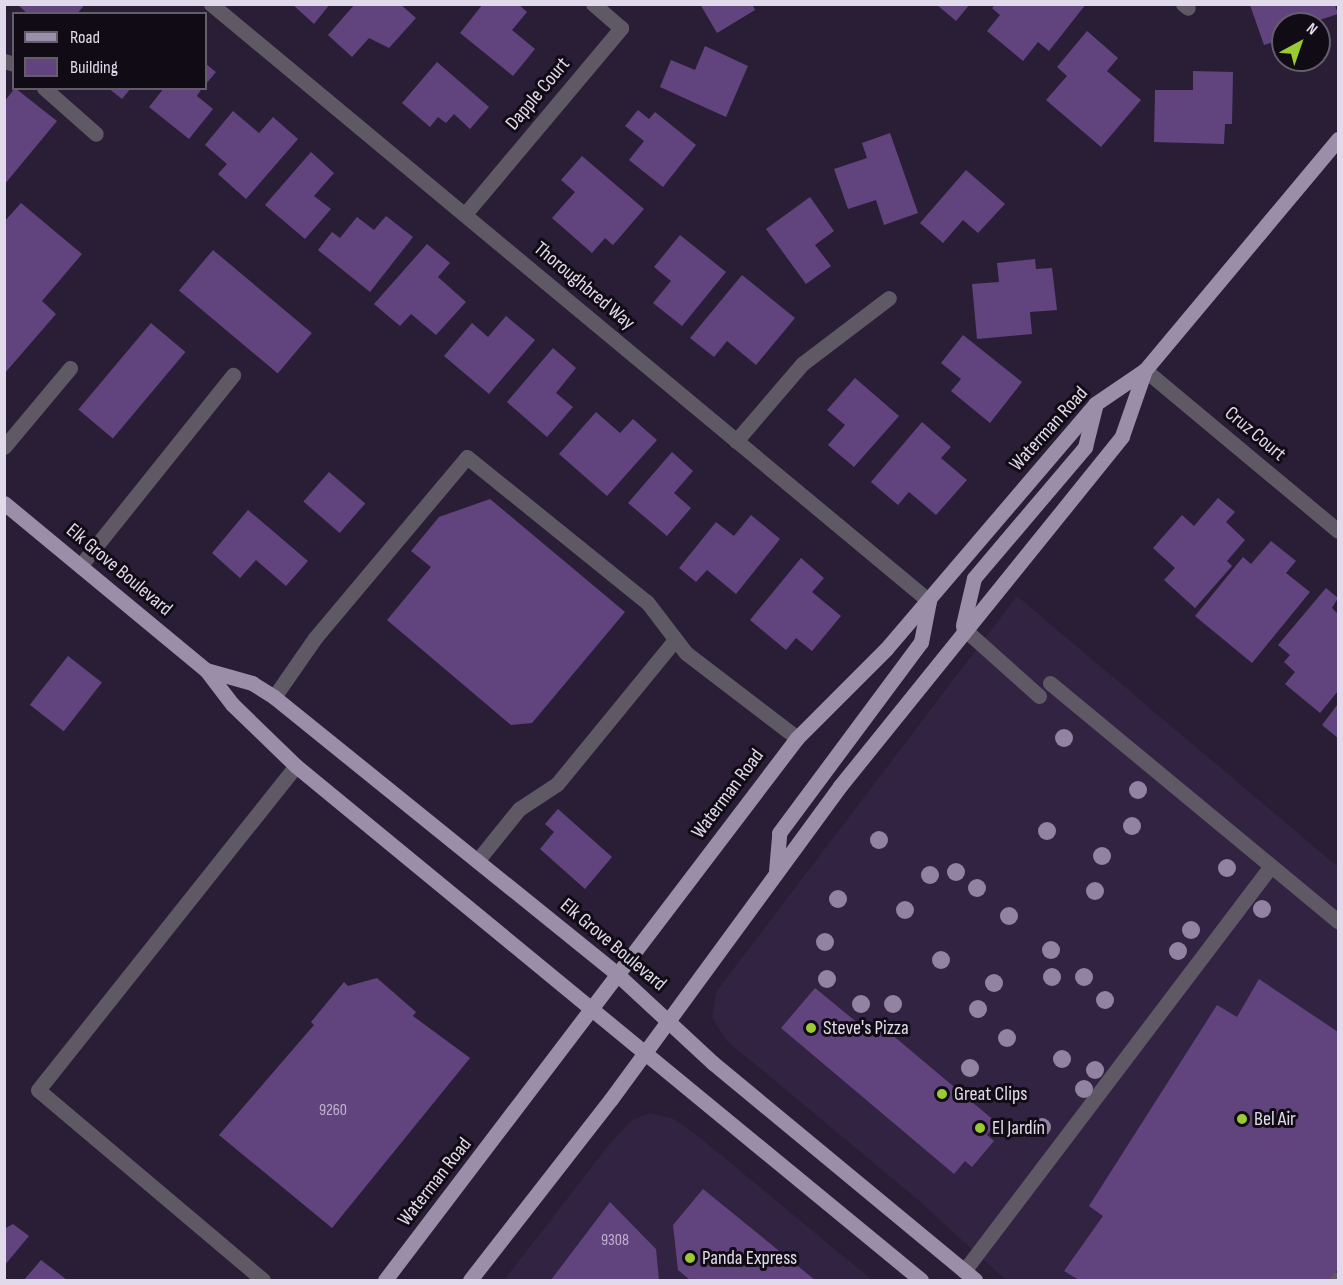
<!DOCTYPE html>
<meta charset="utf-8">
<style>
body{margin:0}
#map{position:relative;width:1343px;height:1285px;overflow:hidden;background:#2a1e36;font-family:"Sofia Sans Condensed",sans-serif}
div>[style]{position:absolute}
.built>*{inset:0;background:#322342}
.building>*{inset:0;background:#61447e;transform-origin:0 0}
.minor>*{height:15px;margin:-7.5px;padding:0 7.5px;transform-origin:7.5px;border-radius:7.5px;background:#5f5966}
.major>*{height:15px;margin:-7.5px;padding:0 7.5px;transform-origin:7.5px;border-radius:7.5px;background:#9a8ea8}
.trees>*{width:18px;height:18px;margin:-9px;border-radius:50%;background:#9183a1}
.dots>*{width:16px;height:16px;translate:-50% -50%;box-sizing:border-box;border:3px solid #100b15;border-radius:50%}
span{translate:-50% -50%;white-space:nowrap;text-align:center;line-height:1.15;-webkit-text-stroke:6px #100b15;paint-order:stroke}
.number-label{font-size:16px;color:#c1b4cf}
.number-label span{-webkit-text-stroke-width:0}
.street-label{font-size:20px;color:#e1daea}
.poi-label{font-size:20px;color:#e1daea}
.left{translate:0 -50%;text-align:left}
.frame{position:absolute;inset:0;border:6px solid #e1daea;pointer-events:none}
.legend{position:absolute;left:12px;top:12px;width:195px;height:78px;box-sizing:border-box;background:#100b15;border:2px solid #645e6a;margin:0;padding:8px 10px;list-style:none;font-size:18px;color:#e1daea}
.legend li{display:flex;align-items:center;gap:12px;height:30px}
.legend b{width:30px;border:2px solid #645e6a}
.north{position:absolute;left:1271px;top:12px;width:60px;height:60px;box-sizing:border-box;background:#100b15;border:2px solid #645e6a;border-radius:50%;rotate:40deg;font-size:16px;font-weight:700;line-height:24px;text-align:center;color:#e1daea}
.north::after{content:'';display:block;margin:auto;width:21px;height:27px;background:#9bcb32;clip-path:polygon(50% 0,100% 100%,50% 72%,0 100%)}
</style>
<div id="map">
<div class="built">
<div style="clip-path:polygon(1017px 596px,1338px 867px,1338px 1280px,1006px 1280px,917px 1199px,727px 1041px,712px 1018px,716px 992px)"></div>
<div style="clip-path:polygon(650px 1113px,672px 1118px,698px 1136px,872px 1280px,504px 1280px,608px 1146px,632px 1120px)"></div>
</div>
<div class="building">
<div style="clip-path:polygon(17px 4px,85px 4px,77px 14px,28px 14px)"></div>
<div style="clip-path:polygon(292px 4px,330px 4px,314px 24px)"></div>
<div style="clip-path:polygon(355px 4px,400px 4px,416px 18px,389px 48px,369px 38px,352px 57px,328px 35px)"></div>
<div style="clip-path:polygon(483px 4px,518px 4px,527px 12px,512px 30px,535px 49px,513px 76px,460px 33px)"></div>
<div style="clip-path:polygon(700px 4px,752px 4px,755px 10px,717px 33px)"></div>
<div style="clip-path:polygon(936px 4px,970px 4px,956px 21px)"></div>
<div style="clip-path:polygon(1086px 4px,1049px 51px,1038px 42px,1023px 61px,987px 31px,1000px 15px,992px 8px,995px 5px)"></div>
<div style="clip-path:polygon(1250px 5px,1335px 5px,1338px 14px,1307px 24px,1283px 24px,1283px 39px,1264px 45px)"></div>
<div style="clip-path:polygon(1087px 31px,1118px 58px,1107px 71px,1141px 100px,1101px 147px,1046px 100px,1067px 76px,1057px 67px)"></div>
<div style="clip-path:polygon(705px 46px,748px 66px,726px 117px,660px 87px,671px 60px,695px 70px)"></div>
<div style="clip-path:polygon(437px 62px,489px 107px,470px 129px,454px 114px,446px 123px,438px 117px,430px 127px,402px 103px)"></div>
<div style="clip-path:polygon(206px 64px,216px 72px,206px 84px)"></div>
<div style="clip-path:polygon(1193px 71px,1233px 72px,1232px 124px,1225px 124px,1224px 144px,1154px 142px,1155px 90px,1193px 90px)"></div>
<div style="clip-path:polygon(15px 88px,57px 121px,4px 185px,4px 102px)"></div>
<div style="clip-path:polygon(108px 88px,131px 88px,122px 99px)"></div>
<div style="clip-path:polygon(164px 88px,202px 88px,197px 96px,213px 109px,189px 139px,149px 107px)"></div>
<div style="clip-path:polygon(638px 110px,649px 119px,655px 112px,696px 145px,663px 187px,629px 160px,644px 141px,625px 126px)"></div>
<div style="clip-path:polygon(233px 111px,259px 133px,273px 117px,298px 139px,246px 199px,218px 174px,227px 164px,205px 145px)"></div>
<div style="clip-path:polygon(890px 133px,918px 213px,884px 225px,876px 200px,848px 209px,834px 169px,867px 158px,862px 143px)"></div>
<div style="clip-path:polygon(311px 152px,334px 173px,314px 196px,331px 209px,305px 239px,265px 205px)"></div>
<div style="clip-path:polygon(582px 156px,644px 209px,613px 245px,605px 238px,592px 253px,552px 218px,575px 192px,561px 180px)"></div>
<div style="clip-path:polygon(966px 170px,1005px 204px,978px 233px,963px 220px,943px 243px,920px 223px)"></div>
<div style="clip-path:polygon(810px 197px,834px 231px,815px 245px,831px 266px,806px 284px,766px 229px)"></div>
<div style="clip-path:polygon(21px 203px,82px 254px,42px 301px,56px 314px,4px 374px,4px 222px)"></div>
<div style="clip-path:polygon(386px 216px,413px 237px,370px 292px,318px 250px,332px 232px,340px 238px,357px 217px,374px 230px)"></div>
<div style="clip-path:polygon(680px 235px,726px 272px,682px 326px,653px 303px,671px 281px,654px 267px)"></div>
<div style="clip-path:polygon(427px 244px,450px 263px,438px 277px,466px 302px,436px 335px,411px 314px,400px 326px,374px 304px)"></div>
<div style="left:213px;top:250px;width:129px;height:53px;rotate:40deg"></div>
<div style="clip-path:polygon(1035px 259px,1036px 269px,1052px 268px,1057px 310px,1030px 312px,1032px 334px,977px 339px,972px 284px,999px 282px,997px 263px)"></div>
<div style="clip-path:polygon(742px 275px,795px 318px,756px 365px,727px 341px,714px 357px,690px 338px)"></div>
<div style="clip-path:polygon(506px 316px,535px 340px,489px 394px,444px 356px,472px 323px,488px 337px)"></div>
<div style="left:151px;top:323px;width:45px;height:113px;rotate:40deg"></div>
<div style="clip-path:polygon(963px 335px,1022px 382px,990px 423px,951px 391px,961px 379px,941px 363px)"></div>
<div style="clip-path:polygon(553px 348px,576px 368px,556px 393px,573px 407px,547px 437px,507px 402px)"></div>
<div style="clip-path:polygon(855px 378px,899px 416px,854px 467px,828px 445px,845px 425px,827px 410px)"></div>
<div style="clip-path:polygon(596px 412px,620px 433px,633px 419px,657px 440px,607px 496px,559px 454px)"></div>
<div style="clip-path:polygon(922px 422px,951px 447px,941px 458px,967px 480px,936px 515px,909px 492px,898px 505px,871px 482px)"></div>
<div style="clip-path:polygon(672px 452px,693px 471px,674px 493px,691px 508px,667px 536px,628px 503px)"></div>
<div style="left:329px;top:472px;width:48px;height:39px;rotate:41deg"></div>
<div style="clip-path:polygon(1218px 498px,1235px 512px,1226px 522px,1245px 540px,1227px 561px,1232px 566px,1195px 608px,1164px 580px,1175px 568px,1153px 548px,1182px 515px,1194px 526px)"></div>
<div style="clip-path:polygon(490px 499px,625px 612px,532px 723px,511px 725px,387px 620px,431px 567px,411px 551px,439px 517px)"></div>
<div style="clip-path:polygon(248px 510px,308px 561px,286px 586px,256px 560px,240px 578px,212px 553px)"></div>
<div style="clip-path:polygon(751px 515px,780px 539px,736px 594px,707px 570px,696px 582px,679px 568px,716px 522px,734px 536px)"></div>
<div style="clip-path:polygon(1271px 541px,1296px 561px,1286px 573px,1310px 592px,1252px 663px,1195px 616px,1243px 557px,1251px 564px)"></div>
<div style="clip-path:polygon(801px 558px,824px 578px,812px 592px,841px 616px,812px 651px,796px 638px,786px 650px,750px 620px)"></div>
<div style="clip-path:polygon(1326px 588px,1338px 598px,1332px 608px,1338px 614px,1338px 691px,1320px 713px,1285px 684px,1295px 672px,1284px 662px,1290px 655px,1278px 645px)"></div>
<div style="left:68px;top:656px;width:43px;height:62px;rotate:38deg"></div>
<div style="clip-path:polygon(1338px 704px,1338px 738px,1322px 725px)"></div>
<div style="clip-path:polygon(558px 809px,612px 857px,585px 889px,540px 849px,554px 832px,545px 824px)"></div>
<div style="clip-path:polygon(377px 978px,416px 1012px,413px 1016px,470px 1058px,332px 1228px,219px 1135px,314px 1025px,311px 1022px,344px 982px,348px 986px)"></div>
<div style="clip-path:polygon(1259px 979px,1338px 1032px,1338px 1269px,1331px 1280px,1079px 1280px,1064px 1271px,1103px 1216px,1089px 1206px,1217px 1005px,1237px 1017px)"></div>
<div style="clip-path:polygon(815px 988px,876px 1038px,884px 1028px,997px 1123px,987px 1135px,994px 1141px,972px 1167px,965px 1161px,954px 1174px,781px 1028px)"></div>
<div style="clip-path:polygon(703px 1189px,815px 1280px,690px 1280px,678px 1270px,673px 1225px)"></div>
<div style="clip-path:polygon(610px 1202px,656px 1249px,659px 1280px,551px 1280px)"></div>
<div style="clip-path:polygon(13px 1224px,29px 1236px,4px 1266px,4px 1229px)"></div>
<div style="clip-path:polygon(41px 1260px,67px 1280px,24px 1280px)"></div>
</div>
<div class="minor">
<div style="left:211px;top:4px;width:934px;rotate:39.74deg"></div>
<div style="left:1183px;top:4px;width:6px;rotate:39deg"></div>
<div style="left:4px;top:61px;width:10px;rotate:17deg"></div>
<div style="left:44px;top:88px;width:69px;rotate:41.5deg"></div>
<div style="left:465px;top:214px;width:243px;rotate:-50deg"></div>
<div style="left:621px;top:28px;width:37px;rotate:-139deg"></div>
<div style="left:1145px;top:370px;width:251px;rotate:39.8deg"></div>
<div style="left:736px;top:441px;width:101px;rotate:-49.4deg"></div>
<div style="left:802px;top:364px;width:109px;rotate:-37.2deg"></div>
<div style="left:4px;top:447px;width:103px;rotate:-50.1deg"></div>
<div style="left:80px;top:566px;width:245px;rotate:-51.3deg"></div>
<div style="left:963px;top:628px;width:102px;rotate:41.8deg"></div>
<div style="left:1050px;top:683px;width:374px;rotate:39.6deg"></div>
<div style="left:274px;top:697px;width:72px;rotate:-55.2deg"></div>
<div style="left:315px;top:638px;width:236px;rotate:-50deg"></div>
<div style="left:467px;top:457px;width:231px;rotate:38.9deg"></div>
<div style="left:647px;top:602px;width:64px;rotate:52.6deg"></div>
<div style="left:686px;top:653px;width:140px;rotate:37.4deg"></div>
<div style="left:477px;top:861px;width:67px;rotate:-51.1deg"></div>
<div style="left:519px;top:809px;width:45px;rotate:-33.3deg"></div>
<div style="left:557px;top:784px;width:186px;rotate:-50.7deg"></div>
<div style="left:964px;top:1271px;width:508px;rotate:-52.84deg"></div>
<div style="left:263px;top:1280px;width:294px;rotate:-139.8deg"></div>
<div style="left:38px;top:1090px;width:414px;rotate:-51.5deg"></div>
<div style="left:1337px;top:1280px;width:1px;rotate:-45deg"></div>
</div>
<div class="major">
<div style="left:4px;top:503px;width:262px;rotate:39.6deg"></div>
<div style="left:206px;top:670px;width:43px;rotate:52.6deg"></div>
<div style="left:232px;top:704px;width:89px;rotate:44.1deg"></div>
<div style="left:296px;top:766px;width:809px;rotate:39.43deg"></div>
<div style="left:963px;top:625px;width:48px;rotate:-76.8deg"></div>
<div style="left:974px;top:578px;width:172px;rotate:-49.7deg"></div>
<div style="left:1085px;top:447px;width:41px;rotate:-76deg"></div>
<div style="left:206px;top:670px;width:48px;rotate:15.8deg"></div>
<div style="left:252px;top:683px;width:26px;rotate:32deg"></div>
<div style="left:274px;top:697px;width:442px;rotate:38.9deg"></div>
<div style="left:618px;top:975px;width:129px;rotate:42.8deg"></div>
<div style="left:713px;top:1063px;width:340px;rotate:39.6deg"></div>
<div style="left:776px;top:871px;width:38px;rotate:-85deg"></div>
<div style="left:779px;top:833px;width:238px;rotate:-53.4deg"></div>
<div style="left:921px;top:642px;width:42px;rotate:-79deg"></div>
<div style="left:385px;top:1280px;width:681px;rotate:-52.76deg"></div>
<div style="left:797px;top:738px;width:126px;rotate:-45deg"></div>
<div style="left:886px;top:649px;width:322px;rotate:-49.5deg"></div>
<div style="left:1095px;top:404px;width:60px;rotate:-34.2deg"></div>
<div style="left:1145px;top:370px;width:301px;rotate:-50.1deg"></div>
<div style="left:470px;top:1280px;width:229px;rotate:-52.1deg"></div>
<div style="left:611px;top:1099px;width:388px;rotate:-53.8deg"></div>
<div style="left:840px;top:786px;width:449px;rotate:-51.1deg"></div>
<div style="left:1122px;top:436px;width:70px;rotate:-70.8deg"></div>
</div>
<div class="trees">
<div style="left:1064px;top:738px"></div>
<div style="left:1138px;top:790px"></div>
<div style="left:1132px;top:826px"></div>
<div style="left:1047px;top:831px"></div>
<div style="left:879px;top:840px"></div>
<div style="left:1102px;top:856px"></div>
<div style="left:1227px;top:868px"></div>
<div style="left:956px;top:872px"></div>
<div style="left:930px;top:875px"></div>
<div style="left:977px;top:888px"></div>
<div style="left:1095px;top:891px"></div>
<div style="left:838px;top:899px"></div>
<div style="left:1262px;top:909px"></div>
<div style="left:905px;top:910px"></div>
<div style="left:1009px;top:916px"></div>
<div style="left:1191px;top:930px"></div>
<div style="left:825px;top:942px"></div>
<div style="left:1051px;top:950px"></div>
<div style="left:1178px;top:951px"></div>
<div style="left:941px;top:960px"></div>
<div style="left:1052px;top:977px"></div>
<div style="left:1084px;top:977px"></div>
<div style="left:827px;top:979px"></div>
<div style="left:994px;top:983px"></div>
<div style="left:1105px;top:1000px"></div>
<div style="left:861px;top:1004px"></div>
<div style="left:893px;top:1004px"></div>
<div style="left:978px;top:1009px"></div>
<div style="left:1007px;top:1038px"></div>
<div style="left:1062px;top:1059px"></div>
<div style="left:970px;top:1068px"></div>
<div style="left:1095px;top:1070px"></div>
<div style="left:1084px;top:1089px"></div>
<div style="left:1042px;top:1127px"></div>
</div>
<div class="dots">
<div style="left:811px;top:1028px;background:#9bcb32"></div>
<div style="left:942px;top:1094px;background:#9bcb32"></div>
<div style="left:1242px;top:1119px;background:#9bcb32"></div>
<div style="left:980px;top:1128px;background:#9bcb32"></div>
<div style="left:690px;top:1258px;background:#9bcb32"></div>
</div>
<div class="number-label">
<span style="left:333px;top:1111px">9260</span>
<span style="left:615px;top:1241px">9308</span>
</div>
<div class="street-label">
<span style="left:538px;top:94px;rotate:-50deg">Dapple Court</span>
<span style="left:584px;top:286px;rotate:40deg">Thoroughbred Way</span>
<span style="left:1049px;top:429px;rotate:-48deg">Waterman Road</span>
<span style="left:1255px;top:434px;rotate:40deg">Cruz Court</span>
<span style="left:119px;top:570px;rotate:40deg">Elk Grove Boulevard</span>
<span style="left:728px;top:794px;rotate:-53deg">Waterman Road</span>
<span style="left:613px;top:945px;rotate:40deg">Elk Grove Boulevard</span>
<span style="left:435px;top:1182px;rotate:-52deg">Waterman Road</span>
</div>
<div class="poi-label">
<span class="left" style="left:823px;top:1028px">Steve's Pizza</span>
<span class="left" style="left:954px;top:1094px">Great Clips</span>
<span class="left" style="left:1254px;top:1119px">Bel Air</span>
<span class="left" style="left:992px;top:1128px">El Jardín</span>
<span class="left" style="left:702px;top:1258px">Panda Express</span>
</div>
<div class="frame"></div>
<ul class="legend">
<li><b style="height:8px;background:#9a8ea8"></b>Road</li>
<li><b style="height:16px;background:#61447e"></b>Building</li>
</ul>
<div class="north">N</div>
</div>
